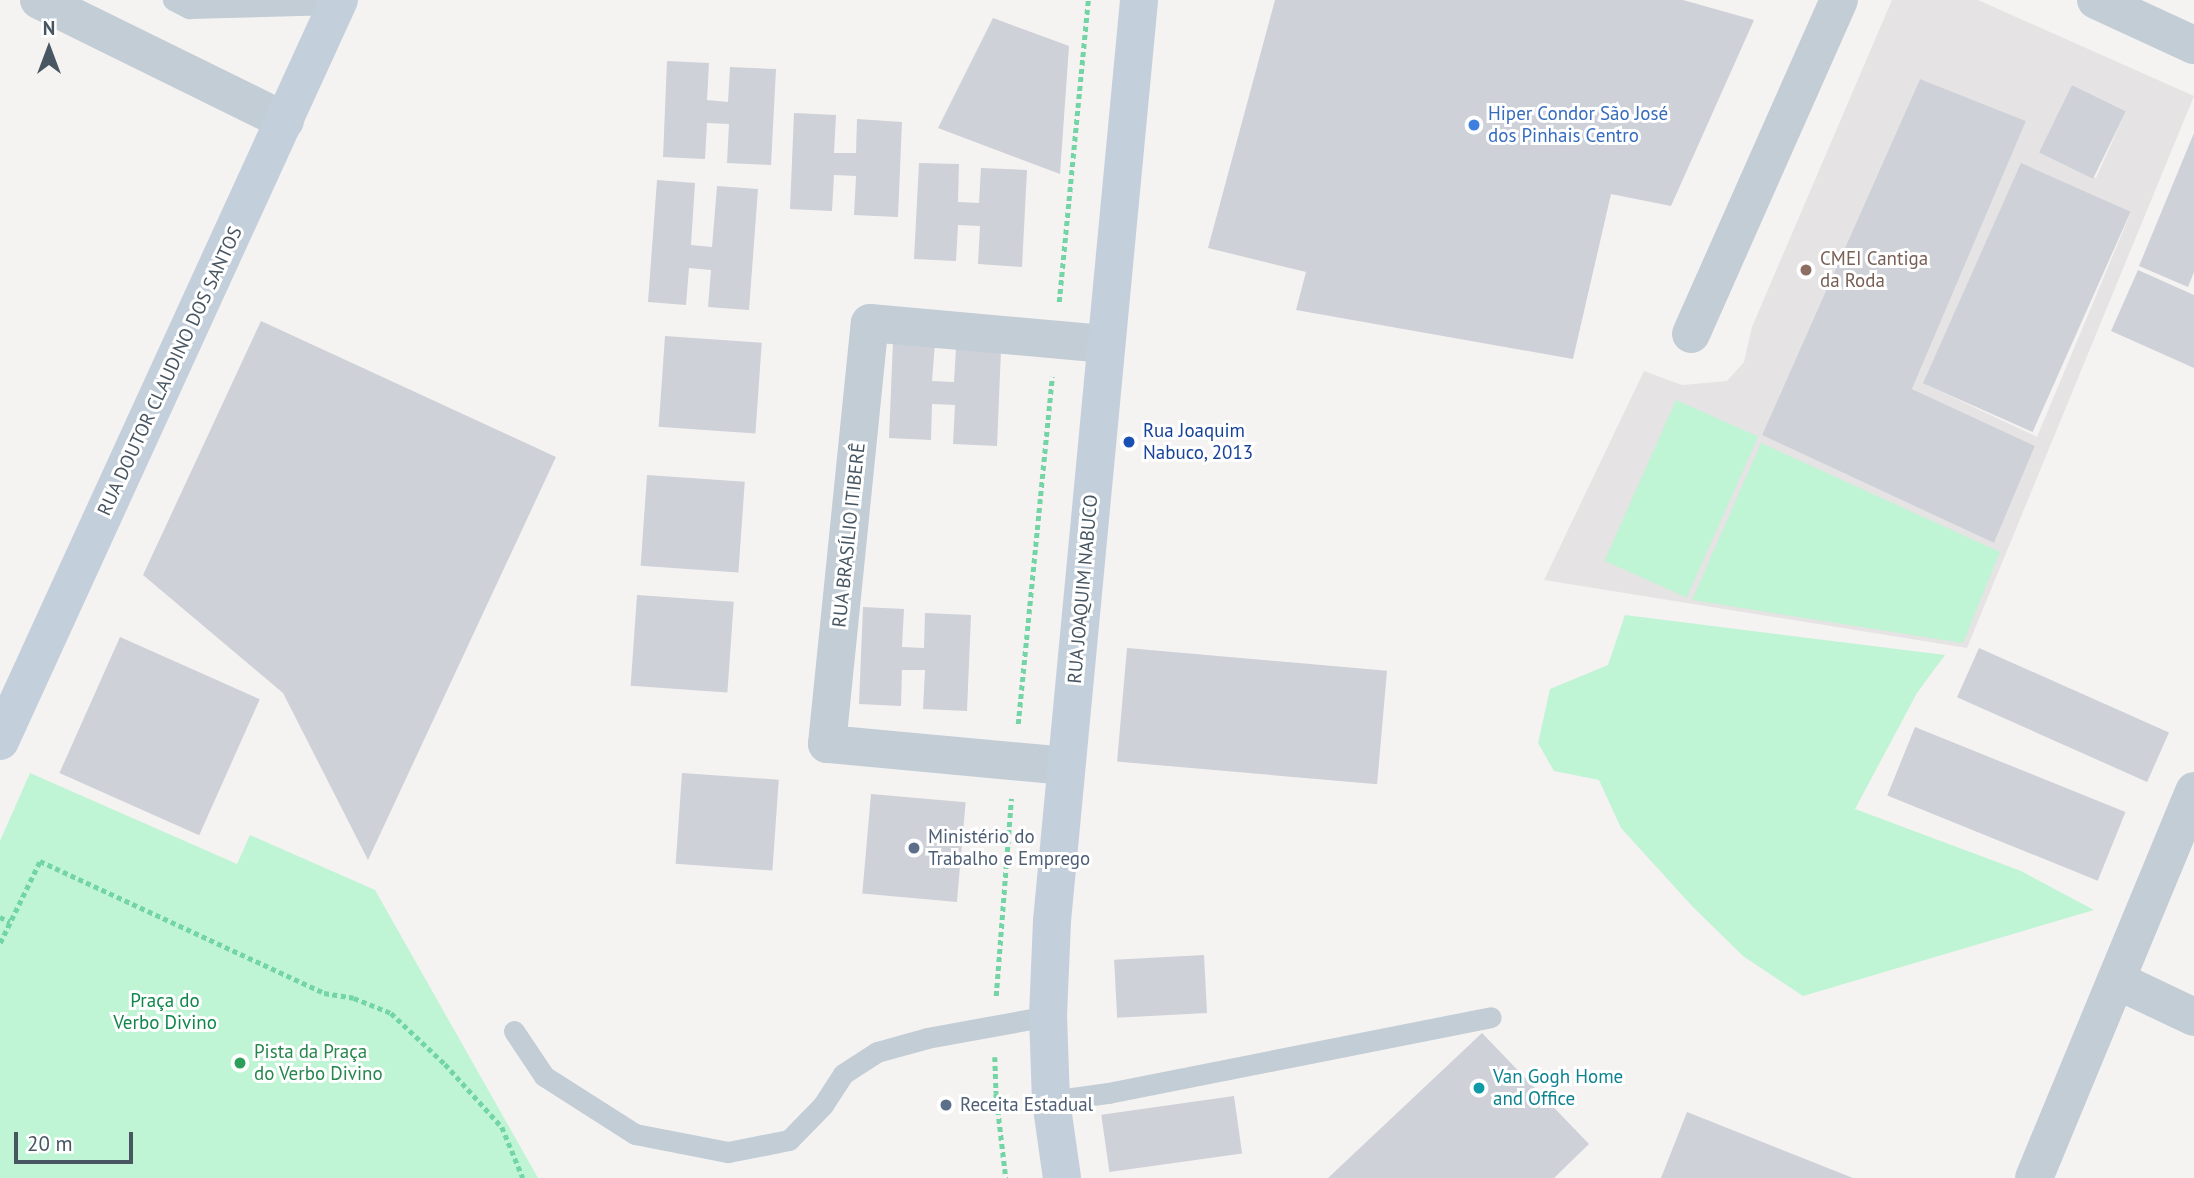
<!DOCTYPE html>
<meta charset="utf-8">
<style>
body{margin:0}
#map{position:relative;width:2194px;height:1178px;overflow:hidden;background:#f5f2f2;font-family:"PT Sans",sans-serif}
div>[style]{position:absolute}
.education>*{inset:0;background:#e6e3e4}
.green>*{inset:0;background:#bff4d4;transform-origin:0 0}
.building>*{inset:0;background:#ced1d8;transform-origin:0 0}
.path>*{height:4.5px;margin-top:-2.25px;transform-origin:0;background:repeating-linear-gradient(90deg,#73d5a5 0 5px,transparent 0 8.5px)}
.service>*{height:21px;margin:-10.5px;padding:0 10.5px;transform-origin:10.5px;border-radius:10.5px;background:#c2cdd5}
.minor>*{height:38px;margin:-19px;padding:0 19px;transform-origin:19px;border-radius:19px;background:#c2cdd5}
.tertiary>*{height:38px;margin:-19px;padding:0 19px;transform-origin:19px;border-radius:19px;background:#c2cdd5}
.secondary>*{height:38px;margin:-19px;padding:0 19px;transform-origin:19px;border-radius:19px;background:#c4cfdc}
.dots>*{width:19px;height:19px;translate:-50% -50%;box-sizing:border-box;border:4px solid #fff;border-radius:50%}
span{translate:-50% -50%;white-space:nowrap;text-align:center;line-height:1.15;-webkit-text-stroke:6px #fff;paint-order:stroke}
.shop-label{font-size:19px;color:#366cbe}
.left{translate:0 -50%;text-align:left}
.education-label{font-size:19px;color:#785e54}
.street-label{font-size:19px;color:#485662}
.transit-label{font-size:19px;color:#164399}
.service-label{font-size:19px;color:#4e5e75}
.park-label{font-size:19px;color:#10864b}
.leisure-label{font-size:19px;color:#27864d}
.culture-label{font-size:19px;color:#0d838f}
.north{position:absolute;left:14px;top:14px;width:70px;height:70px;-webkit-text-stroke:5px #fff;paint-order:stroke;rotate:0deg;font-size:19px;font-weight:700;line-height:28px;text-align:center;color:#485662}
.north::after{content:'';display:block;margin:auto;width:24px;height:32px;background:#485662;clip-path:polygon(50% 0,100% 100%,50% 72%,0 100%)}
.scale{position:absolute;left:14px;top:1132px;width:119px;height:32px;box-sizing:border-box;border:4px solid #485662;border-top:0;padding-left:9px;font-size:21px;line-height:24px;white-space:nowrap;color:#485662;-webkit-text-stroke:5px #fff;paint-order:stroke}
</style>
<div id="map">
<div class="education">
<div style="clip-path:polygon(evenodd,1892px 0,1978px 0,2194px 96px,1967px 648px,1544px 580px,1644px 371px,1682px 385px,1727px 381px,1744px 362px,1752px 327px,1892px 0,1920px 79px,2026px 121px,1912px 389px,2035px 446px,1994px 543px,1762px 435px,1920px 79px,1892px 0,2072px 85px,2126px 111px,2096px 178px,2042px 153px,2072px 85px,1892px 0,2131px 212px,2037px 437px,1927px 385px,2131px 212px)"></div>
</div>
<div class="green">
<div style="left:1676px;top:400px;width:90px;height:176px;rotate:24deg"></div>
<div style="clip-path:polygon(1761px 443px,2000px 552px,1963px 643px,1692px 600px)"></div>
<div style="clip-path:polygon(1625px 615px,1945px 655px,1917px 693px,1855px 809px,2021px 871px,2094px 910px,1803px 996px,1743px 956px,1692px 906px,1621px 828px,1599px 780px,1554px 771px,1538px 743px,1550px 689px,1608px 665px)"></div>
<div style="clip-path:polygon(30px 773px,237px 864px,250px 835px,375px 890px,538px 1178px,0 1178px,0 841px)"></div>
</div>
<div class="building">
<div style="clip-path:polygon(1275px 0,1683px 0,1754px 20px,1671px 206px,1611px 194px,1573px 359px,1296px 310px,1306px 272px,1208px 248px)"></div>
<div style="clip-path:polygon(993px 18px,1069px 46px,1060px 174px,938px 128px)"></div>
<div style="clip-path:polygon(667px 61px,709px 63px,707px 100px,728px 102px,730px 67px,776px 69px,771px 165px,727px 163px,729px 124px,707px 123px,705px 159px,663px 157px)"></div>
<div style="clip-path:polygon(1920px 79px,2026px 121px,1912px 389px,2035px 446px,1994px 543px,1762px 435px)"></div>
<div style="left:2072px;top:85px;width:60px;height:75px;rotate:26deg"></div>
<div style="clip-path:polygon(794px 113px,836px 115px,834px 153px,856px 153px,857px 119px,902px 122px,898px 217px,854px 215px,856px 176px,834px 175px,832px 211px,790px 209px)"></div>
<div style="clip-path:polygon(2194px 133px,2194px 272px,2188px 287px,2139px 266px)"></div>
<div style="clip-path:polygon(919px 163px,959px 164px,958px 202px,979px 203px,981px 168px,1027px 170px,1022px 267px,978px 264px,980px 226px,958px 225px,956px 261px,914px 259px)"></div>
<div style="left:2021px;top:163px;width:120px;height:241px;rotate:24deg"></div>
<div style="clip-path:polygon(657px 180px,695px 183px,691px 245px,712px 247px,717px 186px,758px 189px,749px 310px,708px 307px,711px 270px,689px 268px,686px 305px,648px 302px)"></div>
<div style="clip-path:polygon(2138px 270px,2194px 295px,2194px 368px,2111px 331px)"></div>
<div style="clip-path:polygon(261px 321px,556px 457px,368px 860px,283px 693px,143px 575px)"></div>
<div style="left:665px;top:336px;width:97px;height:91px;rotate:4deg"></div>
<div style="clip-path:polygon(893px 341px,935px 343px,932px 381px,954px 382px,956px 348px,1001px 350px,997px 446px,953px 444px,955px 405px,932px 404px,931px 440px,889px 438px)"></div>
<div style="left:647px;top:475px;width:98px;height:91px;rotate:4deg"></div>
<div style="left:637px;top:595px;width:97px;height:91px;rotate:4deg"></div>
<div style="clip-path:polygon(863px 607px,904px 609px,902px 647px,924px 648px,925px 613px,971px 615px,967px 711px,923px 709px,925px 670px,902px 670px,901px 706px,859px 704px)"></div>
<div style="left:120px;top:637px;width:153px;height:149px;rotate:24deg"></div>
<div style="left:1127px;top:648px;width:261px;height:114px;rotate:5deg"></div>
<div style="left:1979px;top:648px;width:208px;height:54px;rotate:24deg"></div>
<div style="left:1915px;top:727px;width:227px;height:74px;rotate:22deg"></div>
<div style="left:682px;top:773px;width:97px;height:91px;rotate:4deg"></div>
<div style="left:871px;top:794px;width:95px;height:100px;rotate:5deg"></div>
<div style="left:1204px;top:955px;width:58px;height:90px;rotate:87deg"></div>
<div style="clip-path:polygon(1482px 1033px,1589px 1144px,1554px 1178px,1328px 1178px)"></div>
<div style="left:1234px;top:1096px;width:58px;height:134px;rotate:82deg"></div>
<div style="clip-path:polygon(1687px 1112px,1853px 1178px,1661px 1178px)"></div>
</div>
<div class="path">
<div style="left:1059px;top:302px;width:303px;rotate:-84.5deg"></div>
<div style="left:1018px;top:724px;width:349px;rotate:-84.4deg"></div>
<div style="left:0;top:917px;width:11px;rotate:27deg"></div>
<div style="left:0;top:943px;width:91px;rotate:-64deg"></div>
<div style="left:40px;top:861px;width:313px;rotate:24.9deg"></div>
<div style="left:324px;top:993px;width:30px;rotate:9deg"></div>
<div style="left:354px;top:998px;width:40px;rotate:22deg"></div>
<div style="left:391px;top:1013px;width:74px;rotate:43.4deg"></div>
<div style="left:445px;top:1064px;width:85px;rotate:47.9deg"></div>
<div style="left:502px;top:1127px;width:55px;rotate:67.6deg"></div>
<div style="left:996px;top:996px;width:198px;rotate:-85.6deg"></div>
<div style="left:995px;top:1057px;width:36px;rotate:88deg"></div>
<div style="left:996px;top:1093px;width:86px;rotate:83.3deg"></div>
</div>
<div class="service">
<div style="left:173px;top:0;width:18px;rotate:27deg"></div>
<div style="left:189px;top:8px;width:148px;rotate:-1.5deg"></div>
<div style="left:514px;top:1031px;width:54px;rotate:56.3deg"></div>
<div style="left:544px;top:1076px;width:108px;rotate:32.5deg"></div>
<div style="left:635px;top:1134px;width:95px;rotate:11deg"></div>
<div style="left:728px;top:1152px;width:62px;rotate:-11.1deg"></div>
<div style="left:789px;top:1140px;width:49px;rotate:-45.8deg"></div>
<div style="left:823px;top:1105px;width:37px;rotate:-57deg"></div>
<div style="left:843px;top:1074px;width:40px;rotate:-32.9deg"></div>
<div style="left:877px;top:1052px;width:52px;rotate:-15.6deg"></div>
<div style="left:927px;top:1038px;width:123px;rotate:-10.3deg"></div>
<div style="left:1051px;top:1101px;width:58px;rotate:-8deg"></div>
<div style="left:1108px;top:1093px;width:390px;rotate:-11.2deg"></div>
</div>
<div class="minor">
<div style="left:39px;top:0;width:274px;rotate:26.2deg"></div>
<div style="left:1691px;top:334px;width:365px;rotate:-66.1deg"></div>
<div style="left:1066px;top:766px;width:240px;rotate:-174.7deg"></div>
<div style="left:827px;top:744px;width:423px;rotate:-84.2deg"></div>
<div style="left:870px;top:323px;width:237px;rotate:5.1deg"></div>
<div style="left:2116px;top:980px;width:86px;rotate:25.4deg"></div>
</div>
<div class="tertiary">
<div style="left:2096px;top:0;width:108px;rotate:24.7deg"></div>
<div style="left:2034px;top:1178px;width:419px;rotate:-67.5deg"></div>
</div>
<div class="secondary">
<div style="left:0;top:741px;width:815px;rotate:-65.42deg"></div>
<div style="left:1062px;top:1178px;width:78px;rotate:-98.1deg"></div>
<div style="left:1051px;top:1101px;width:85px;rotate:-92deg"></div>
<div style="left:1048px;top:1016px;width:95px;rotate:-87.6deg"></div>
<div style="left:1052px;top:921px;width:925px;rotate:-84.6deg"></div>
</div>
<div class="dots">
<div style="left:1474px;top:125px;background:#3f7fe0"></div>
<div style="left:1806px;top:270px;background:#8d6e63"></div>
<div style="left:1129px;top:442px;background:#1a4fb4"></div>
<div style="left:914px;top:848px;background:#5c6f8a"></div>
<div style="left:240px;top:1063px;background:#2e9e5b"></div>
<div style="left:1479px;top:1088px;background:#0f9aa8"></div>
<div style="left:946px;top:1105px;background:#5c6f8a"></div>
</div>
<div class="shop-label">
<span class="left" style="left:1488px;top:125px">Hiper Condor São José<br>dos Pinhais Centro</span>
</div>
<div class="education-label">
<span class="left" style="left:1820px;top:270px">CMEI Cantiga<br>da Roda</span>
</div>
<div class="street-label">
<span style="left:170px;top:371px;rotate:-65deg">RUA DOUTOR CLAUDINO DOS SANTOS</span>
<span style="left:849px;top:535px;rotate:-84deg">RUA BRASÍLIO ITIBERÊ</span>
<span style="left:1083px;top:589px;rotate:-85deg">RUA JOAQUIM NABUCO</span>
</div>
<div class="transit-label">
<span class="left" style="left:1143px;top:442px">Rua Joaquim<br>Nabuco, 2013</span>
</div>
<div class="service-label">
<span class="left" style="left:928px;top:848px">Ministério do<br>Trabalho e Emprego</span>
<span class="left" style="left:960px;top:1105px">Receita Estadual</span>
</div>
<div class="park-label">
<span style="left:165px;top:1012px">Praça do<br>Verbo Divino</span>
</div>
<div class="leisure-label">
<span class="left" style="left:254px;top:1063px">Pista da Praça<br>do Verbo Divino</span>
</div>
<div class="culture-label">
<span class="left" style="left:1493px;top:1088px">Van Gogh Home<br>and Office</span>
</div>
<div class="north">N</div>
<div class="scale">20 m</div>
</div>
